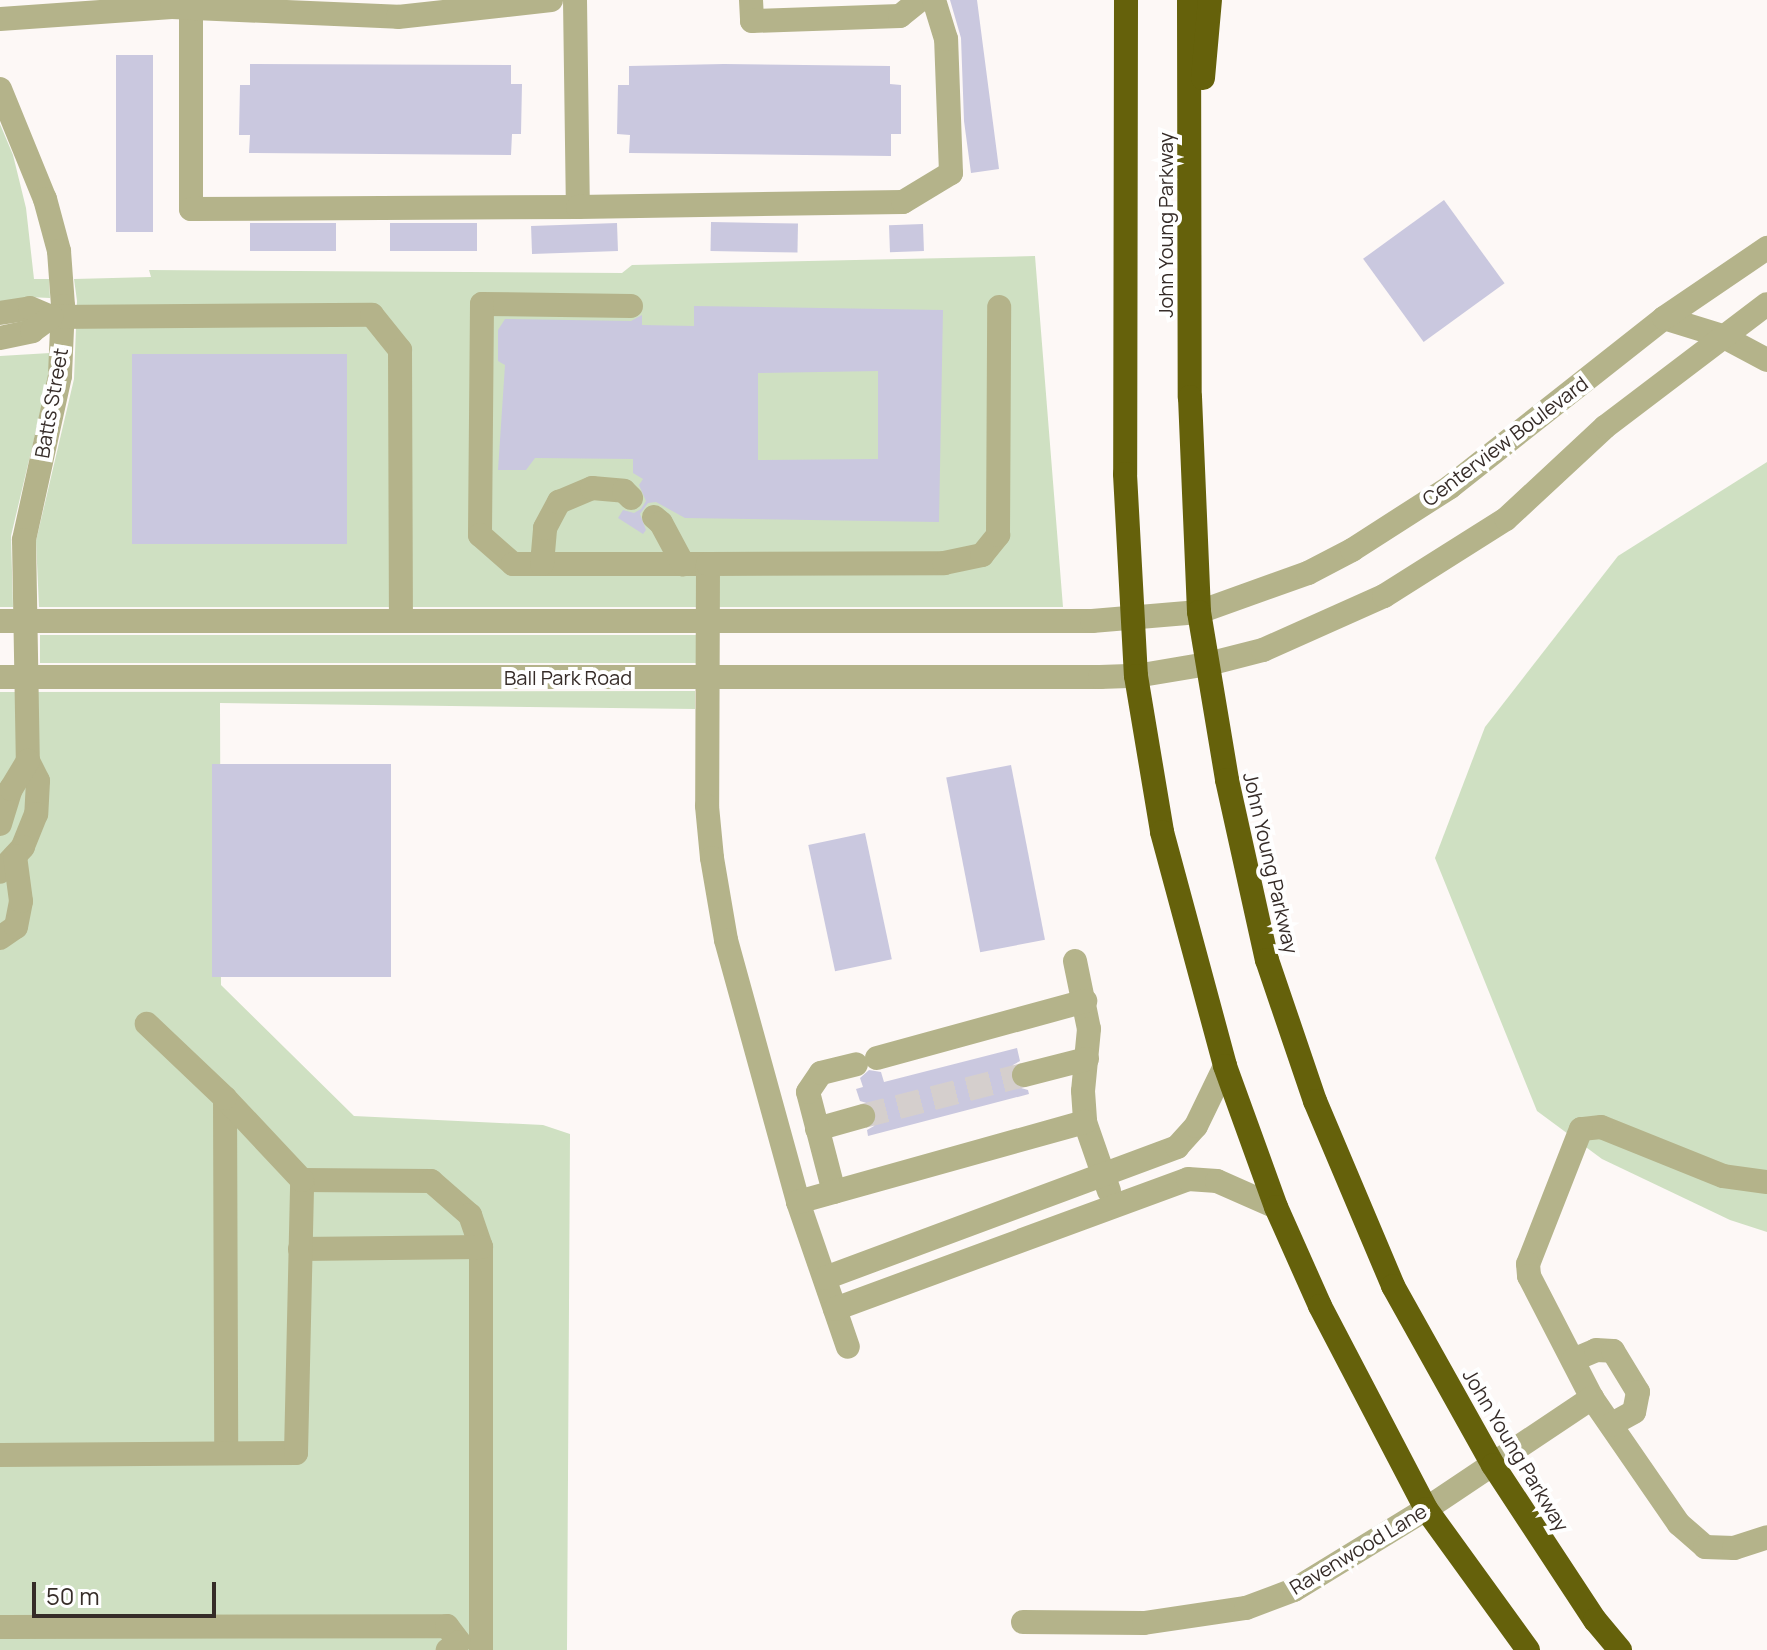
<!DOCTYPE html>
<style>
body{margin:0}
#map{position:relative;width:1767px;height:1650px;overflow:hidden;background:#fdf8f6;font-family:Manrope,sans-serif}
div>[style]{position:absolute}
.green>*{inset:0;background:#cfe0c2;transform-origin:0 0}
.building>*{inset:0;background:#cac8df;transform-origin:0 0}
.minor-tunnel>*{height:24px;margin-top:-12px;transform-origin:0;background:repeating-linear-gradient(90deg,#d5cfcd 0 24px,transparent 0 36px)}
.minor>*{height:24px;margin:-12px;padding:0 12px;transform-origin:12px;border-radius:12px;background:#b4b38a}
.highway>*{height:24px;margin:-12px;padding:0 12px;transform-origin:12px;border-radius:12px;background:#65610b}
span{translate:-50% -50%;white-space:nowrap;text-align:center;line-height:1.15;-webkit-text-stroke:8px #fff;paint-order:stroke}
.street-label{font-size:20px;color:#362c28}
.scale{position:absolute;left:32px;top:1582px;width:184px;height:36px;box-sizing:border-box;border:4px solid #362c28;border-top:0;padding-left:10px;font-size:24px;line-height:28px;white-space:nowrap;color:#362c28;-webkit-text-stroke:6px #fff;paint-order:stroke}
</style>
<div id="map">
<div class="green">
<div style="clip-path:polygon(0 124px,13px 155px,26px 208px,34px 279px,49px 279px,50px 298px,27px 297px,0 303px)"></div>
<div style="clip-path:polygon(1035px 256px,1063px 607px,39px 607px,36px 541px,74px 379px,77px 301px,74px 279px,151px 277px,149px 270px,622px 273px,632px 265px)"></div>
<div style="clip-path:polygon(50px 353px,49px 376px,11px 536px,13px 607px,0 607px,0 356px)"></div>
<div style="clip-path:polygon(1767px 462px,1767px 1232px,1730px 1220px,1602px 1159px,1537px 1111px,1435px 858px,1485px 727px,1618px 556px)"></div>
<div style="left:40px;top:635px;width:656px;height:28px"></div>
<div style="clip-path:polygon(695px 691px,695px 709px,220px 703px,221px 985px,354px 1116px,543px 1125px,570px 1134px,567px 1650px,0 1650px,0 692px)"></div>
</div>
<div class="building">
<div style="clip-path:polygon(950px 0,977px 0,999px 169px,971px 173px,964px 121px,961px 38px)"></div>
<div style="left:116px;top:55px;width:37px;height:177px"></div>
<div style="clip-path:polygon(250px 64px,511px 65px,511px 84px,522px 84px,521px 134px,512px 134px,511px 155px,249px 153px,250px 135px,239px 135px,240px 85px,250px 85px)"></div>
<div style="clip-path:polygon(724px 64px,890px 66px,890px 84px,901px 85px,901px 134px,891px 134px,891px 156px,629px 153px,630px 135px,617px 134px,618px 85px,629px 85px,629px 66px)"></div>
<div style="left:1444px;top:200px;width:103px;height:100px;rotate:54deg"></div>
<div style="left:711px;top:222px;width:87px;height:29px;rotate:1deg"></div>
<div style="left:336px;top:223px;width:28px;height:86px;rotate:90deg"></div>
<div style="left:390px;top:223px;width:87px;height:28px"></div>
<div style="left:617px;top:223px;width:28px;height:86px;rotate:88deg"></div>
<div style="left:923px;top:224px;width:27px;height:34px;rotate:88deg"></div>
<div style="clip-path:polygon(evenodd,694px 306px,943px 310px,939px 522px,685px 518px,656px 502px,648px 503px,640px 514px,646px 530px,643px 534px,618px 518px,623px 510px,634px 513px,641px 509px,646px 501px,639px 485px,643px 479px,633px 473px,633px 459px,535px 458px,526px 470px,498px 470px,505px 365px,498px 361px,498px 330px,505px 319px,631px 321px,642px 315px,642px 325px,694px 326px,694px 306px,878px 371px,878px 459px,758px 460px,758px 373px,878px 371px)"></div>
<div style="left:132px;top:354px;width:215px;height:190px"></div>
<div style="left:212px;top:764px;width:179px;height:213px"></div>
<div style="left:1011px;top:765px;width:178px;height:66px;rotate:79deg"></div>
<div style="left:865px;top:833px;width:129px;height:58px;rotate:78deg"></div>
<div style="clip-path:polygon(1017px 1048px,1020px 1061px,1013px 1065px,1009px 1078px,1014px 1086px,1028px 1090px,1029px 1094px,868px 1136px,867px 1130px,874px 1126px,878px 1113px,873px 1105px,860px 1101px,856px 1089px,863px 1087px,860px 1078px,869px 1070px,881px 1072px,884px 1082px)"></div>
</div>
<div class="minor-tunnel">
<div style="left:863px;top:1116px;width:166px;rotate:-14.3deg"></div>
</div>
<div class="minor">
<div style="left:575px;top:0;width:207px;rotate:89.2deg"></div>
<div style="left:751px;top:0;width:21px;rotate:87deg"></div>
<div style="left:752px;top:21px;width:148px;rotate:-1.9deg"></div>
<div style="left:900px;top:16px;width:26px;rotate:-39deg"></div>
<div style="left:191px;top:8px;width:201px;rotate:90deg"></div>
<div style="left:191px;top:209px;width:387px;rotate:-0.3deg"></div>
<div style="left:578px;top:207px;width:325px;rotate:-0.9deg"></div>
<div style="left:903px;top:202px;width:56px;rotate:-31.1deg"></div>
<div style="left:951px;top:173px;width:134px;rotate:-92.1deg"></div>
<div style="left:946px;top:39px;width:41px;rotate:-107.1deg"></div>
<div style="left:0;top:19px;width:172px;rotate:-4deg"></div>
<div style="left:172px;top:7px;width:226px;rotate:2.5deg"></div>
<div style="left:398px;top:17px;width:154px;rotate:-6.3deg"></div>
<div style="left:0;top:89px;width:119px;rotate:67.8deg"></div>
<div style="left:45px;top:199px;width:54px;rotate:74.9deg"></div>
<div style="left:59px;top:251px;width:55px;rotate:85.8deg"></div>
<div style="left:63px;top:306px;width:70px;rotate:92.5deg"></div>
<div style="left:60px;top:376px;width:168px;rotate:102.4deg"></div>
<div style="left:24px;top:540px;width:221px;rotate:89deg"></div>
<div style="left:28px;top:761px;width:22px;rotate:63deg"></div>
<div style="left:38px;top:781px;width:33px;rotate:93deg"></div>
<div style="left:36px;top:814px;width:35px;rotate:112deg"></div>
<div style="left:23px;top:847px;width:34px;rotate:133deg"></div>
<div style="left:631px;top:306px;width:149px;rotate:-179.2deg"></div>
<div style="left:482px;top:304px;width:231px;rotate:90.5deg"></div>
<div style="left:480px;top:535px;width:44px;rotate:41.3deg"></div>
<div style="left:513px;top:564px;width:195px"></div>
<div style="left:708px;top:564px;width:242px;rotate:90.2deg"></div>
<div style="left:707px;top:806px;width:52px;rotate:84.5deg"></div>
<div style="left:712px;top:858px;width:83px;rotate:80.3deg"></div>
<div style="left:726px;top:940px;width:272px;rotate:74.6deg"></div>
<div style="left:798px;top:1202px;width:153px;rotate:71deg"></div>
<div style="left:0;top:313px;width:30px;rotate:-9deg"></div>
<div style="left:30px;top:308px;width:23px;rotate:23deg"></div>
<div style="left:51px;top:317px;width:321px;rotate:-0.4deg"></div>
<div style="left:372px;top:315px;width:45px;rotate:51.3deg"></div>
<div style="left:400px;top:350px;width:271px;rotate:89.8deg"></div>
<div style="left:1664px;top:318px;width:61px;rotate:17.2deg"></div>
<div style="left:1722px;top:336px;width:51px;rotate:28.1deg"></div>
<div style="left:0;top:338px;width:33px;rotate:-12deg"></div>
<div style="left:32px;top:331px;width:24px;rotate:-36deg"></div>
<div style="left:654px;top:517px;width:9px;rotate:41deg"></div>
<div style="left:661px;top:523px;width:47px;rotate:61.8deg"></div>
<div style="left:542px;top:564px;width:36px;rotate:-85deg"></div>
<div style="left:545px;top:528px;width:30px;rotate:-62deg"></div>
<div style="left:559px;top:502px;width:36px;rotate:-23deg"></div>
<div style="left:592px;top:488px;width:32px;rotate:5deg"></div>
<div style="left:624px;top:491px;width:10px;rotate:45deg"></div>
<div style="left:708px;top:564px;width:236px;rotate:-0.2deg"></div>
<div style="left:944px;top:563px;width:39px;rotate:-12deg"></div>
<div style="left:982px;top:555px;width:26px;rotate:-51deg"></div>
<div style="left:998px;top:535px;width:228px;rotate:-89.7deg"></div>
<div style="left:0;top:621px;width:1092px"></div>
<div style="left:1092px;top:621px;width:107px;rotate:-4.8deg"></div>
<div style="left:1199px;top:612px;width:116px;rotate:-19.7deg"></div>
<div style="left:1308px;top:573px;width:50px;rotate:-27.6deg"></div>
<div style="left:1352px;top:550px;width:117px;rotate:-32.7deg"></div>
<div style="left:1450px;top:487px;width:273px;rotate:-38.3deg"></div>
<div style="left:1664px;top:318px;width:125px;rotate:-34.2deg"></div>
<div style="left:0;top:677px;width:1100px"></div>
<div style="left:1100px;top:677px;width:36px;rotate:-2deg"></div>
<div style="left:1136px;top:676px;width:73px;rotate:-9.5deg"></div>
<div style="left:1208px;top:664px;width:57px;rotate:-14.3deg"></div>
<div style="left:1263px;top:650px;width:133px;rotate:-24.1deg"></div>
<div style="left:1384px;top:596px;width:144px;rotate:-32.3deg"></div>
<div style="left:1506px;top:519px;width:135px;rotate:-42.9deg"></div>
<div style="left:1605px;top:427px;width:203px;rotate:-37.2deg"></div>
<div style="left:0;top:824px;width:37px;rotate:-73deg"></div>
<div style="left:11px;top:789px;width:33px;rotate:-59deg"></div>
<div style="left:0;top:938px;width:19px;rotate:-35deg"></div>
<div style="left:16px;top:927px;width:26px;rotate:-79deg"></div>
<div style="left:21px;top:901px;width:45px;rotate:-97.6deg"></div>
<div style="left:1075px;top:961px;width:69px;rotate:78.4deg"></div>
<div style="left:1089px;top:1029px;width:62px;rotate:95.5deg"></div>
<div style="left:1083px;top:1091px;width:31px;rotate:86deg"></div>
<div style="left:1085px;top:1122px;width:73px;rotate:70.8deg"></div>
<div style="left:877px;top:1058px;width:216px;rotate:-15.3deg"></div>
<div style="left:1024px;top:1075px;width:65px;rotate:-14.3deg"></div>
<div style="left:225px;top:1098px;width:355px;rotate:89.8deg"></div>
<div style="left:817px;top:1129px;width:48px;rotate:-15.8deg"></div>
<div style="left:302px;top:1180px;width:129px;rotate:0.4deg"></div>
<div style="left:431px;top:1181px;width:52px;rotate:41.1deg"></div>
<div style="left:470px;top:1215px;width:34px;rotate:71deg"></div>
<div style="left:481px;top:1247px;width:403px;rotate:90deg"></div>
<div style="left:1767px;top:1182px;width:44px;rotate:-172.2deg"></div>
<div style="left:1723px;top:1176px;width:131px;rotate:-158.1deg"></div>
<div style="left:1601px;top:1127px;width:20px;rotate:174deg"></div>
<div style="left:1581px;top:1129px;width:145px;rotate:111.4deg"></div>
<div style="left:1528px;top:1264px;width:12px;rotate:85deg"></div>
<div style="left:1529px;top:1276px;width:137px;rotate:62.7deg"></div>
<div style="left:1592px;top:1398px;width:153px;rotate:55.4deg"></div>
<div style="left:1679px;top:1524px;width:35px;rotate:41deg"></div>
<div style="left:1705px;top:1547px;width:29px;rotate:2deg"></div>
<div style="left:1734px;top:1548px;width:35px;rotate:-18deg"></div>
<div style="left:834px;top:1192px;width:103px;rotate:-104.6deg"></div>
<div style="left:808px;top:1092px;width:23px;rotate:-56deg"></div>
<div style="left:821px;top:1073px;width:36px;rotate:-14deg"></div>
<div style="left:798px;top:1202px;width:298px;rotate:-15.6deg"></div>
<div style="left:300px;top:1249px;width:181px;rotate:-0.6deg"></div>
<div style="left:825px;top:1278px;width:376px;rotate:-20.4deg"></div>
<div style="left:1177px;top:1147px;width:28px;rotate:-48deg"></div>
<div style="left:1196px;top:1126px;width:67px;rotate:-64.2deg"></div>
<div style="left:835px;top:1309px;width:376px;rotate:-20.2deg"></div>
<div style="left:1188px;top:1179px;width:29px;rotate:4deg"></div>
<div style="left:1217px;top:1181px;width:64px;rotate:23.8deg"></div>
<div style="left:1573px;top:1360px;width:25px;rotate:-23deg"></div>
<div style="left:1596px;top:1350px;width:17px;rotate:3deg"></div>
<div style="left:1613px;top:1351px;width:48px;rotate:58.6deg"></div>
<div style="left:1638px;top:1392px;width:20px;rotate:101deg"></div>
<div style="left:1634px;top:1412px;width:26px;rotate:151deg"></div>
<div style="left:0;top:1455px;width:296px;rotate:-0.4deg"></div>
<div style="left:296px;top:1453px;width:273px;rotate:-88.7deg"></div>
<div style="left:302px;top:1180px;width:112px;rotate:-133.2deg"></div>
<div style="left:225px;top:1098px;width:108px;rotate:-136.5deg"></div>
<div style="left:1023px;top:1622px;width:121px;rotate:0.5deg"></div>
<div style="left:1144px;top:1623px;width:103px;rotate:-8.4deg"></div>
<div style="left:1246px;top:1608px;width:51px;rotate:-20.6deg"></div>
<div style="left:1294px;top:1590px;width:155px;rotate:-31.5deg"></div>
<div style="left:1426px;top:1509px;width:200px;rotate:-33.8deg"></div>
<div style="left:0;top:1627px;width:447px;rotate:-0.1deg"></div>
<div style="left:447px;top:1626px;width:20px;rotate:53deg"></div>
<div style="left:459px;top:1642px;width:14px;rotate:144deg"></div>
</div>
<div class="highway">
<div style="left:1126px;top:0;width:474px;rotate:90.1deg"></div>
<div style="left:1125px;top:474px;width:202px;rotate:86.9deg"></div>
<div style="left:1136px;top:676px;width:158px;rotate:80.5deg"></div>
<div style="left:1162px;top:832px;width:242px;rotate:74.9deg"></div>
<div style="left:1225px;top:1066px;width:150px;rotate:70.1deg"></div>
<div style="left:1276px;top:1207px;width:108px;rotate:66deg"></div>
<div style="left:1320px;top:1306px;width:229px;rotate:62.4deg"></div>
<div style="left:1426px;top:1509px;width:174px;rotate:54.1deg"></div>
<div style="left:1189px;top:0;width:397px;rotate:89.9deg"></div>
<div style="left:1190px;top:397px;width:215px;rotate:87.6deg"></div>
<div style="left:1199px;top:612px;width:170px;rotate:80.5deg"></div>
<div style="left:1227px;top:780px;width:184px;rotate:77.5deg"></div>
<div style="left:1267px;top:960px;width:149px;rotate:71.2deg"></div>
<div style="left:1315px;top:1101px;width:201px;rotate:67.1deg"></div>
<div style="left:1393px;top:1286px;width:205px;rotate:60.8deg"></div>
<div style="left:1493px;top:1465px;width:186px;rotate:56.7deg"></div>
<div style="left:1595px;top:1620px;width:39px;rotate:50deg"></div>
<div style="left:1203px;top:78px;width:78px;rotate:-84.9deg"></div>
</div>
<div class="street-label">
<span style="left:1165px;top:225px;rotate:-90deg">John Young Parkway</span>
<span style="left:51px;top:403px;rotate:-80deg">Batts Street</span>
<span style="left:1505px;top:441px;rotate:-37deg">Centerview Boulevard</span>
<span style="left:568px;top:677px">Ball Park Road</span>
<span style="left:1271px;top:863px;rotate:77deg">John Young Parkway</span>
<span style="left:1516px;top:1450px;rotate:59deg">John Young Parkway</span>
<span style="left:1358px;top:1549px;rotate:-31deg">Ravenwood Lane</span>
</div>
<div class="scale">50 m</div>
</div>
